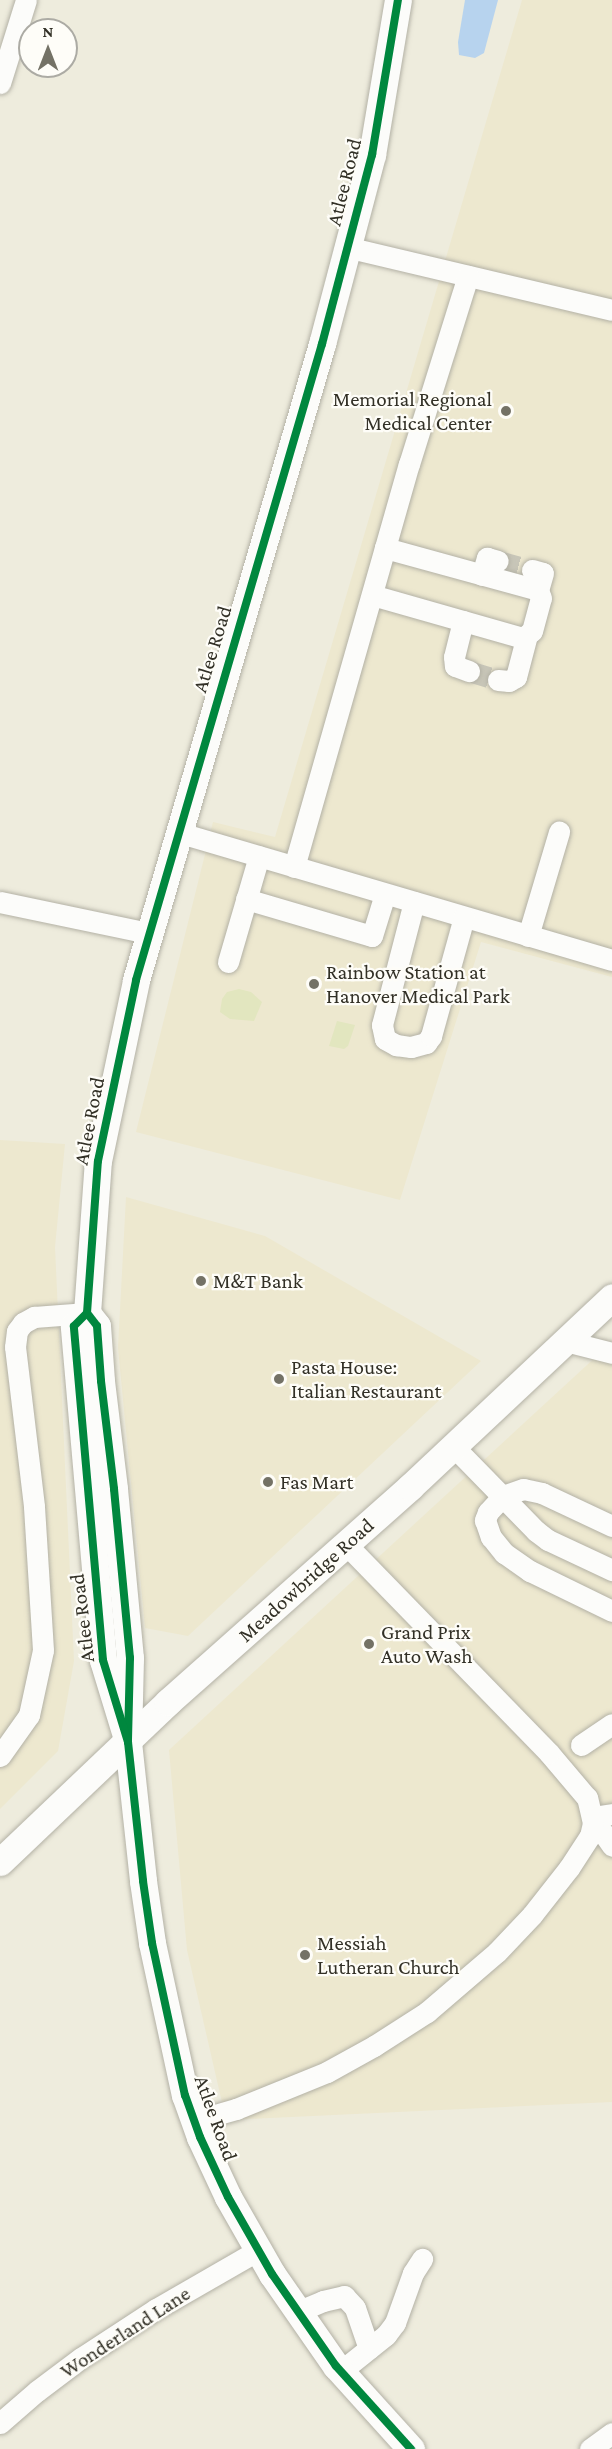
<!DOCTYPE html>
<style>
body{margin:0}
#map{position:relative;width:612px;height:2449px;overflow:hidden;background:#eeecdd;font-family:"Crimson Pro",serif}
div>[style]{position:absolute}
.built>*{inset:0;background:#ede8cf}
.green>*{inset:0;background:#e2e6bf}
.water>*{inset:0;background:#b7d3ee}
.minor-tunnel>*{height:21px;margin-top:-10.5px;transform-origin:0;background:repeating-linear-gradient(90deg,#c8c6b8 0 21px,transparent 0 31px)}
.roads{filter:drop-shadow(0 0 2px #b3b1a5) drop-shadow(0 0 2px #b3b1a5)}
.minor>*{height:21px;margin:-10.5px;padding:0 10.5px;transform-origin:10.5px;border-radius:10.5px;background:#fcfcfa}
.major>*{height:27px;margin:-13.5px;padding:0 13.5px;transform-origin:13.5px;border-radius:13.5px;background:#fcfcfa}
.cycleway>*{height:8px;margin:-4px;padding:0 4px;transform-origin:4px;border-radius:4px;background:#00873e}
.dots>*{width:16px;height:16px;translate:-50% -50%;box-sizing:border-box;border:3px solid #fefdf8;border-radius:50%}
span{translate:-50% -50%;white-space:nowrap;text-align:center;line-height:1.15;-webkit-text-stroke:4.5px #fefdf8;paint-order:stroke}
.street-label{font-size:21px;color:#323026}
.poi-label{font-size:21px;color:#323026}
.right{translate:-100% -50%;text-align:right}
.left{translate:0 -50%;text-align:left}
.north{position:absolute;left:18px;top:18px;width:60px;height:60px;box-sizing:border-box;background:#fefdf8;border:2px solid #acaba4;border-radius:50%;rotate:0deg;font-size:16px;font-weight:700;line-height:24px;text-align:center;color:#323026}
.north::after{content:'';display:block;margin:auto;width:21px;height:27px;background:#747266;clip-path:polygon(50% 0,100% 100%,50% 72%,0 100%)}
</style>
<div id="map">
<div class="built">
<div style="clip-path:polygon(522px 0,612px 0,612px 977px,481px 942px,400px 1200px,136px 1132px,213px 822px,275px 837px)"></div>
<div style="clip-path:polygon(0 1140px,65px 1144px,55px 1247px,74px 1661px,58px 1751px,0 1809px)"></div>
<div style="clip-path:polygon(126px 1197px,265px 1236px,481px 1361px,188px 1636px,145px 1628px,118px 1348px)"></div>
<div style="clip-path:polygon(612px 1342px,612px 2102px,226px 2120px,187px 1950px,169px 1750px)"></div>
</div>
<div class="green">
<div style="clip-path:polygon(239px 989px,251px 992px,262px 1002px,254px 1021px,230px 1019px,220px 1012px,222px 999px,227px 992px)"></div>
<div style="clip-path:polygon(337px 1021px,355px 1025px,348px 1046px,344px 1049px,329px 1046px)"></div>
</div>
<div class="water">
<div style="clip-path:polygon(465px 0,498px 0,484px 53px,475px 58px,459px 55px,458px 42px)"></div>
</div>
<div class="minor-tunnel">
<div style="left:498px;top:561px;width:35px;rotate:15deg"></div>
<div style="left:469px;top:671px;width:30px;rotate:17deg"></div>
</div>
<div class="roads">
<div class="minor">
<div style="left:0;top:83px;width:87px;rotate:-72.6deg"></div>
<div style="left:346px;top:247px;width:273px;rotate:13.3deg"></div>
<div style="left:532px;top:570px;width:11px;rotate:15deg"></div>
<div style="left:543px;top:573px;width:18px;rotate:106deg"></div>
<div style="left:482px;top:575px;width:18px;rotate:-74deg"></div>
<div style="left:487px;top:558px;width:11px;rotate:15deg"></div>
<div style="left:372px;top:595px;width:157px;rotate:15.9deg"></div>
<div style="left:523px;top:638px;width:11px;rotate:-38deg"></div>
<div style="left:532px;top:631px;width:34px;rotate:-75deg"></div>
<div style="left:541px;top:598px;width:9px;rotate:-111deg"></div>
<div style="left:538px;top:590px;width:159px;rotate:-164.6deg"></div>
<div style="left:463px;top:621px;width:37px;rotate:104deg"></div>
<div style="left:454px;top:657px;width:9px;rotate:84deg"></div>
<div style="left:455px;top:666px;width:15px;rotate:20deg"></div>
<div style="left:498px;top:680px;width:11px;rotate:5deg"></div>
<div style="left:509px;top:681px;width:8px;rotate:-30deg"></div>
<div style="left:516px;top:677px;width:43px;rotate:-75.3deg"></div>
<div style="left:177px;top:832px;width:453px;rotate:16.4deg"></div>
<div style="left:294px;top:867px;width:419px;rotate:-74.1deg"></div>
<div style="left:409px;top:464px;width:197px;rotate:-72.6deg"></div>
<div style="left:246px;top:899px;width:131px;rotate:16.4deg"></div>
<div style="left:372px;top:936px;width:44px;rotate:-72.8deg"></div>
<div style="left:0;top:902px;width:152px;rotate:11.8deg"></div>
<div style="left:414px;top:902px;width:127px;rotate:104.6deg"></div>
<div style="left:382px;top:1025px;width:14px;rotate:78deg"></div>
<div style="left:385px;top:1039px;width:13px;rotate:29deg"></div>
<div style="left:396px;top:1045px;width:15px;rotate:8deg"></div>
<div style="left:411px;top:1047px;width:16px;rotate:-15deg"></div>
<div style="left:426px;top:1043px;width:9px;rotate:-54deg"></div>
<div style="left:431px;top:1036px;width:123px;rotate:-74.5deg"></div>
<div style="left:528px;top:936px;width:109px;rotate:-73.4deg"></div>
<div style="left:228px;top:962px;width:110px;rotate:-73.7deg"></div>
<div style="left:565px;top:1341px;width:49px;rotate:14.3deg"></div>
<div style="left:453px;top:1446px;width:119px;rotate:45.7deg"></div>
<div style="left:536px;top:1531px;width:15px;rotate:37deg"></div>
<div style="left:548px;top:1540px;width:71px;rotate:25.1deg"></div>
<div style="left:612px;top:1526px;width:77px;rotate:-154.8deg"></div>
<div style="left:542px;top:1493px;width:19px;rotate:-168deg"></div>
<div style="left:523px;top:1489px;width:21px;rotate:161deg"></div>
<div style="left:503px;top:1496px;width:22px;rotate:133deg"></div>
<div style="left:488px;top:1512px;width:9px;rotate:111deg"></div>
<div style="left:485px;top:1520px;width:18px;rotate:71deg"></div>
<div style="left:491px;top:1537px;width:21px;rotate:51deg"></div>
<div style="left:504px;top:1553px;width:32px;rotate:35deg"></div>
<div style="left:530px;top:1571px;width:91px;rotate:26deg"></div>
<div style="left:581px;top:1745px;width:37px;rotate:-34deg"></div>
<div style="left:0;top:1756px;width:50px;rotate:-54.7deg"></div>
<div style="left:29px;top:1715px;width:66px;rotate:-77.8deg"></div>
<div style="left:43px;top:1650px;width:144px;rotate:-93.6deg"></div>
<div style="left:34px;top:1506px;width:160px;rotate:-96.8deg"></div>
<div style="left:15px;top:1347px;width:16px;rotate:-83deg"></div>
<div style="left:17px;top:1331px;width:10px;rotate:-53deg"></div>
<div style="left:23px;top:1323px;width:13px;rotate:-29deg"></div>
<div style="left:34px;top:1317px;width:53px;rotate:-4.3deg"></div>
<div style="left:612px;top:1814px;width:20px;rotate:171deg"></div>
<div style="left:592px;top:1817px;width:35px;rotate:55deg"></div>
<div style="left:194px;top:2121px;width:44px;rotate:-15.9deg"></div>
<div style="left:236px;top:2109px;width:98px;rotate:-22.1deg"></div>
<div style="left:327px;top:2072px;width:54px;rotate:-29deg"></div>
<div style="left:374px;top:2046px;width:63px;rotate:-32.7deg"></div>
<div style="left:427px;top:2012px;width:92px;rotate:-40.6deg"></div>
<div style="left:497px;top:1952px;width:51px;rotate:-46.6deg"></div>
<div style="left:532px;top:1915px;width:60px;rotate:-51.8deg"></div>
<div style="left:569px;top:1868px;width:38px;rotate:-57deg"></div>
<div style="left:590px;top:1836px;width:13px;rotate:-77deg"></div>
<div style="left:593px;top:1823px;width:26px;rotate:-103deg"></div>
<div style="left:587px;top:1798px;width:59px;rotate:-130.2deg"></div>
<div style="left:549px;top:1753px;width:291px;rotate:-134.2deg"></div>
<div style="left:297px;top:2312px;width:28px;rotate:-23deg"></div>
<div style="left:323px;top:2301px;width:22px;rotate:-13deg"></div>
<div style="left:344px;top:2296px;width:16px;rotate:47deg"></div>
<div style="left:355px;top:2308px;width:43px;rotate:71.1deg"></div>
<div style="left:341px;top:2371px;width:58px;rotate:-38.7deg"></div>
<div style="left:386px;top:2335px;width:15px;rotate:-53deg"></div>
<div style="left:395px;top:2323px;width:53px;rotate:-70.2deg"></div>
<div style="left:413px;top:2273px;width:17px;rotate:-57deg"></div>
<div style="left:0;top:2423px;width:49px;rotate:-40.9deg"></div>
<div style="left:37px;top:2391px;width:55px;rotate:-36.9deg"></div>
<div style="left:81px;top:2358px;width:90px;rotate:-33.2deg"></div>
<div style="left:156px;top:2309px;width:116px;rotate:-29.9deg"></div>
<div style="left:590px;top:2449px;width:27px;rotate:-36deg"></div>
</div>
<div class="major">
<div style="left:87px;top:1313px;width:16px;rotate:52deg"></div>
<div style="left:97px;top:1326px;width:55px;rotate:85.8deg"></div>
<div style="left:101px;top:1381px;width:109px;rotate:83.1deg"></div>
<div style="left:114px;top:1489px;width:170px;rotate:84.6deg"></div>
<div style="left:130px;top:1658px;width:84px;rotate:91.4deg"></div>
<div style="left:128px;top:1742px;width:140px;rotate:83.8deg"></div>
<div style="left:143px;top:1881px;width:63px;rotate:81.7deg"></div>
<div style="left:152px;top:1943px;width:156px;rotate:77.8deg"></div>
<div style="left:185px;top:2095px;width:45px;rotate:70.3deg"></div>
<div style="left:200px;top:2137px;width:66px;rotate:65deg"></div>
<div style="left:228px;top:2197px;width:89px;rotate:60.3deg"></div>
<div style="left:272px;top:2274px;width:112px;rotate:55.2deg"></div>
<div style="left:336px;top:2366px;width:112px;rotate:47.9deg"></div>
<div style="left:128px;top:1742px;width:86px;rotate:-107deg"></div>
<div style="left:103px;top:1660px;width:335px;rotate:-95deg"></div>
<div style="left:74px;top:1326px;width:18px;rotate:-45deg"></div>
<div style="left:87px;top:1313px;width:152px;rotate:-85.9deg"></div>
<div style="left:98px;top:1161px;width:185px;rotate:-78.1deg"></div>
<div style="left:136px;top:980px;width:663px;rotate:-73.7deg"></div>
<div style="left:322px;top:344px;width:196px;rotate:-75.2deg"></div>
<div style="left:372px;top:155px;width:157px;rotate:-80.5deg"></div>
<div style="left:0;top:1862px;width:232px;rotate:-43.6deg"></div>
<div style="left:168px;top:1702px;width:324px;rotate:-41.6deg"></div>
<div style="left:410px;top:1487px;width:277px;rotate:-43.2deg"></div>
</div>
</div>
<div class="cycleway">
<div style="left:87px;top:1313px;width:16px;rotate:52deg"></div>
<div style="left:97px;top:1326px;width:55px;rotate:85.8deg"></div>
<div style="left:101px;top:1381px;width:109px;rotate:83.1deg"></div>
<div style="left:114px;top:1489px;width:170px;rotate:84.6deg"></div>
<div style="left:130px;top:1658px;width:84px;rotate:91.4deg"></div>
<div style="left:128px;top:1742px;width:140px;rotate:83.8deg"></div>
<div style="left:143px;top:1881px;width:63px;rotate:81.7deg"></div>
<div style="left:152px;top:1943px;width:156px;rotate:77.8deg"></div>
<div style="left:185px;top:2095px;width:45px;rotate:70.3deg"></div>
<div style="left:200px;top:2137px;width:66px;rotate:65deg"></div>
<div style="left:228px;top:2197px;width:89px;rotate:60.3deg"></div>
<div style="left:272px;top:2274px;width:112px;rotate:55.2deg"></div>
<div style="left:336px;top:2366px;width:112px;rotate:47.9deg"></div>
<div style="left:128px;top:1742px;width:86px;rotate:-107deg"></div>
<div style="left:103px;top:1660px;width:335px;rotate:-95deg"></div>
<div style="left:74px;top:1326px;width:18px;rotate:-45deg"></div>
<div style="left:87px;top:1313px;width:152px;rotate:-85.9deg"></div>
<div style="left:98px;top:1161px;width:185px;rotate:-78.1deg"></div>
<div style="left:136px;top:980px;width:663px;rotate:-73.7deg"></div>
<div style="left:322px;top:344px;width:196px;rotate:-75.2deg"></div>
<div style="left:372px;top:155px;width:157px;rotate:-80.5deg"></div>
</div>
<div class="dots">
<div style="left:506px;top:411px;background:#747266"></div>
<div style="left:314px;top:984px;background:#747266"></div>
<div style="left:201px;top:1281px;background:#747266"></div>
<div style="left:279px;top:1379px;background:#747266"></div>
<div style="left:268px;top:1482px;background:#747266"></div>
<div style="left:369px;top:1644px;background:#747266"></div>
<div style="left:305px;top:1955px;background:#747266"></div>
</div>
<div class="street-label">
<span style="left:344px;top:182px;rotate:-76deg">Atlee Road</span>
<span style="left:212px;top:649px;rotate:-73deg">Atlee Road</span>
<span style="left:89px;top:1121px;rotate:-79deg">Atlee Road</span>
<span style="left:306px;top:1580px;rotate:-42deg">Meadowbridge Road</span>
<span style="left:82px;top:1618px;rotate:-97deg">Atlee Road</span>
<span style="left:216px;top:2118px;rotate:70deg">Atlee Road</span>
<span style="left:125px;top:2332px;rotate:-33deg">Wonderland Lane</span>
</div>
<div class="poi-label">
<span class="right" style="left:492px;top:411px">Memorial Regional<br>Medical Center</span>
<span class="left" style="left:326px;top:984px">Rainbow Station at<br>Hanover Medical Park</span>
<span class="left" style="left:213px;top:1281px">M&amp;T Bank</span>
<span class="left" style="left:291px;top:1379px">Pasta House:<br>Italian Restaurant</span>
<span class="left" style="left:280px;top:1482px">Fas Mart</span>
<span class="left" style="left:381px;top:1644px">Grand Prix<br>Auto Wash</span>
<span class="left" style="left:317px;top:1955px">Messiah<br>Lutheran Church</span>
</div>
<div class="north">N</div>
</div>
